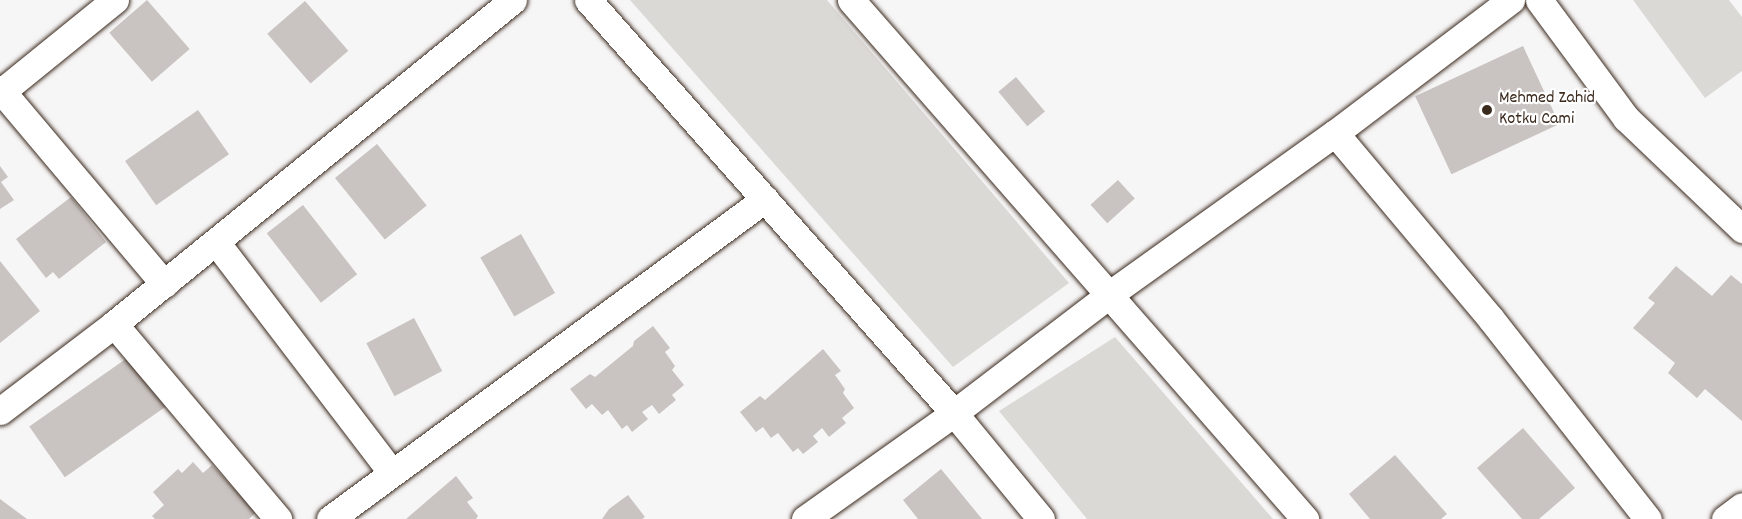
<!DOCTYPE html>
<style>
body{margin:0}
#map{position:relative;width:1742px;height:519px;overflow:hidden;background:#f7f6f6;font-family:Dekko,sans-serif}
div>[style]{position:absolute}
.green>*{inset:0;background:#dbd9d6}
.building>*{inset:0;background:#c9c3c1;transform-origin:0 0}
.roads{filter:drop-shadow(0 0 2px #3b2a1e) drop-shadow(0 0 2px #3b2a1e)}
.street>*{height:27px;margin:-13.5px;padding:0 13.5px;transform-origin:13.5px;border-radius:13.5px;background:#fff}
.dots>*{width:16px;height:16px;translate:-50% -50%;box-sizing:border-box;border:3px solid #fff;border-radius:50%}
span{translate:-50% -50%;white-space:nowrap;text-align:center;line-height:1.15;-webkit-text-stroke:4.5px #fff;paint-order:stroke}
.poi-label{font-size:18px;color:#3b2a1e}
.left{translate:0 -50%;text-align:left}
</style>
<div id="map">
<div class="green">
<div style="clip-path:polygon(630px 0,827px 0,1069px 283px,953px 367px)"></div>
<div style="clip-path:polygon(1633px 0,1729px 0,1742px 17px,1742px 71px,1705px 98px)"></div>
<div style="clip-path:polygon(1115px 337px,1273px 519px,1087px 519px,999px 411px)"></div>
</div>
<div class="building">
<div style="left:147px;top:0;width:65px;height:50px;rotate:49deg"></div>
<div style="left:305px;top:1px;width:66px;height:50px;rotate:49deg"></div>
<div style="left:1523px;top:46px;width:86px;height:119px;rotate:65deg"></div>
<div style="left:1016px;top:77px;width:45px;height:23px;rotate:50deg"></div>
<div style="left:198px;top:110px;width:54px;height:89px;rotate:55deg"></div>
<div style="left:377px;top:144px;width:79px;height:54px;rotate:51deg"></div>
<div style="clip-path:polygon(0 166px,8px 177px,1px 182px,14px 200px,0 209px)"></div>
<div style="left:1118px;top:180px;width:25px;height:37px;rotate:48deg"></div>
<div style="clip-path:polygon(71px 197px,106px 242px,59px 279px,53px 272px,46px 278px,16px 239px)"></div>
<div style="left:303px;top:205px;width:88px;height:46px;rotate:52deg"></div>
<div style="left:521px;top:234px;width:68px;height:47px;rotate:60deg"></div>
<div style="clip-path:polygon(0 261px,40px 311px,0 343px)"></div>
<div style="clip-path:polygon(1676px 266px,1712px 296px,1731px 275px,1742px 284px,1742px 421px,1705px 389px,1697px 398px,1668px 373px,1675px 363px,1633px 328px,1655px 303px,1648px 298px)"></div>
<div style="left:414px;top:318px;width:60px;height:54px;rotate:62deg"></div>
<div style="clip-path:polygon(653px 326px,670px 348px,665px 352px,675px 366px,672px 370px,684px 385px,672px 395px,676px 400px,659px 414px,652px 405px,642px 412px,648px 419px,632px 432px,627px 425px,622px 429px,608px 410px,602px 415px,592px 404px,586px 409px,570px 389px,590px 374px,595px 377px,633px 346px,634px 341px)"></div>
<div style="clip-path:polygon(823px 349px,841px 371px,835px 375px,845px 389px,843px 393px,854px 408px,842px 418px,846px 423px,829px 437px,822px 428px,813px 436px,818px 442px,803px 454px,798px 448px,793px 452px,778px 433px,771px 438px,763px 427px,756px 432px,740px 412px,760px 396px,765px 400px)"></div>
<div style="left:130px;top:356px;width:62px;height:123px;rotate:55deg"></div>
<div style="clip-path:polygon(1523px 428px,1575px 488px,1539px 519px,1522px 519px,1477px 468px)"></div>
<div style="clip-path:polygon(1395px 455px,1447px 514px,1441px 519px,1370px 519px,1349px 494px)"></div>
<div style="clip-path:polygon(193px 462px,203px 473px,212px 465px,256px 512px,249px 519px,155px 519px,152px 516px,164px 505px,153px 492px,178px 469px,182px 473px)"></div>
<div style="clip-path:polygon(941px 469px,982px 519px,918px 519px,903px 500px)"></div>
<div style="clip-path:polygon(456px 476px,473px 498px,467px 502px,478px 516px,476px 519px,406px 519px)"></div>
<div style="clip-path:polygon(628px 495px,645px 517px,642px 519px,602px 519px,609px 509px)"></div>
<div style="clip-path:polygon(0 499px,27px 519px,0 519px)"></div>
</div>
<div class="roads">
<div class="street">
<div style="left:588px;top:0;width:552px;rotate:48.45deg"></div>
<div style="left:954px;top:413px;width:137px;rotate:50.6deg"></div>
<div style="left:851px;top:0;width:690px;rotate:48.82deg"></div>
<div style="left:1539px;top:0;width:147px;rotate:53.6deg"></div>
<div style="left:1626px;top:118px;width:161px;rotate:43.7deg"></div>
<div style="left:0;top:89px;width:255px;rotate:49.9deg"></div>
<div style="left:0;top:93px;width:148px;rotate:-39deg"></div>
<div style="left:1335px;top:133px;width:243px;rotate:50deg"></div>
<div style="left:1491px;top:319px;width:254px;rotate:51.9deg"></div>
<div style="left:216px;top:242px;width:290px;rotate:52.7deg"></div>
<div style="left:114px;top:324px;width:255px;rotate:49.9deg"></div>
<div style="left:0;top:411px;width:143px;rotate:-37.3deg"></div>
<div style="left:114px;top:324px;width:514px;rotate:-39.08deg"></div>
<div style="left:330px;top:519px;width:540px;rotate:-36.34deg"></div>
<div style="left:805px;top:519px;width:183px;rotate:-35.4deg"></div>
<div style="left:954px;top:413px;width:196px;rotate:-37.3deg"></div>
<div style="left:1110px;top:294px;width:277px;rotate:-35.6deg"></div>
<div style="left:1335px;top:133px;width:221px;rotate:-37.1deg"></div>
<div style="left:1725px;top:519px;width:21px;rotate:-37deg"></div>
</div>
</div>
<div class="dots">
<div style="left:1487px;top:110px;background:#3b2a1e"></div>
</div>
<div class="poi-label">
<span class="left" style="left:1499px;top:110px">Mehmed Zahid<br>Kotku Cami</span>
</div>
</div>
